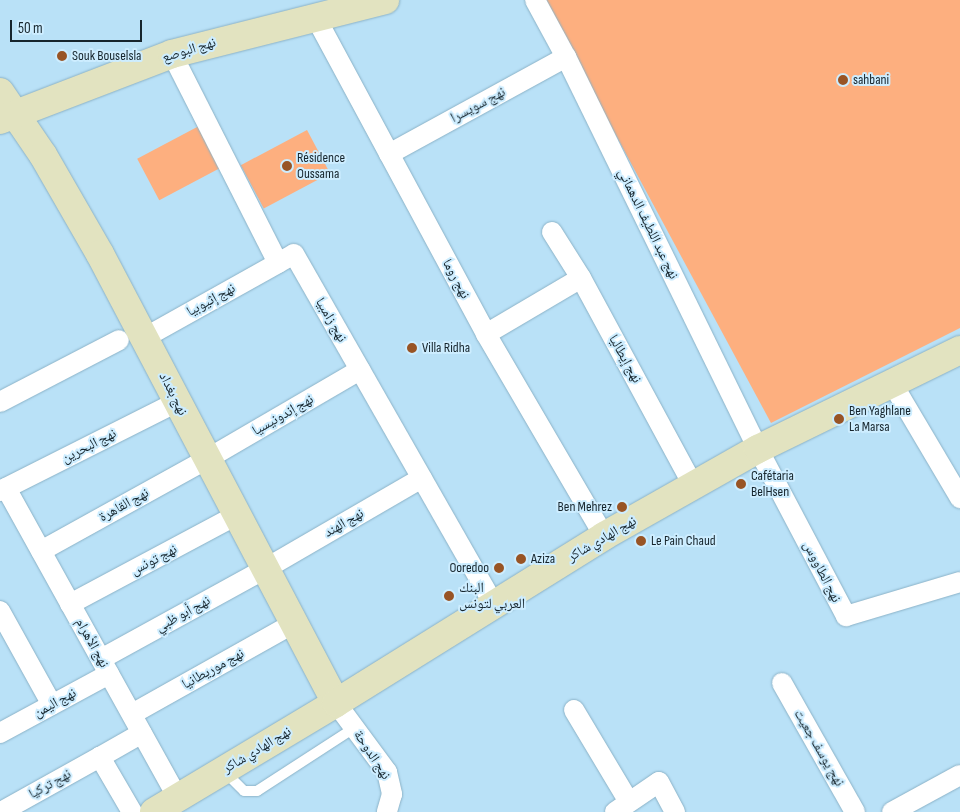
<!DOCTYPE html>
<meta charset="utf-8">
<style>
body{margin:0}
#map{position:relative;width:960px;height:812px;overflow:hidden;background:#b9e1f7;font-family:"Sofia Sans Condensed","Noto Naskh Arabic",sans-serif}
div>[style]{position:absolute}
.green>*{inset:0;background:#fdaf7f;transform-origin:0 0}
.roads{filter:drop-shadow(0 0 1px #8bb2c7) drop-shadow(0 0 1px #8bb2c7)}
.lane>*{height:10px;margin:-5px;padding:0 5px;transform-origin:5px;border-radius:5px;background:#fff}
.street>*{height:20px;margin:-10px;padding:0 10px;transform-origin:10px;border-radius:10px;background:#fff}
.secondary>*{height:28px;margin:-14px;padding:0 14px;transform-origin:14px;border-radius:14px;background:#e2e3c0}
.dots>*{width:14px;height:14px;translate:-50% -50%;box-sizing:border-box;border:2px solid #cdedff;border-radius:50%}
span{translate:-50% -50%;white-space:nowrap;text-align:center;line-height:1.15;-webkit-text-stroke:4px #cdedff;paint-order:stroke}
.street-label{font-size:14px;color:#16252d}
.poi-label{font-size:14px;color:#16252d}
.left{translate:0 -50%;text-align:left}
.right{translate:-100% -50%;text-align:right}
.scale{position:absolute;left:10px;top:20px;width:132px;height:22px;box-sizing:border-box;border:2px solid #16252d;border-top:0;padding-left:6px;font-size:15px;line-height:18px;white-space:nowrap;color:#16252d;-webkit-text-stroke:4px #cdedff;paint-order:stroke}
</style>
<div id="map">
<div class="green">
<div style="clip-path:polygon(543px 0,960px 0,960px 328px,771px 423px)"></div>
<div style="left:199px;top:126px;width:47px;height:70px;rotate:62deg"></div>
<div style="left:307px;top:130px;width:49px;height:75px;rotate:62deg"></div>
</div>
<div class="roads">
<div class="lane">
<div style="left:224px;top:771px;width:28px;rotate:45deg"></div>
<div style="left:244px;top:791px;width:13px"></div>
<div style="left:257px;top:791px;width:116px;rotate:-33deg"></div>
</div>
<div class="street">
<div style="left:535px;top:0;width:65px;rotate:61.5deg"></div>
<div style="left:566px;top:57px;width:436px;rotate:63.9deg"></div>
<div style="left:758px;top:449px;width:189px;rotate:62.2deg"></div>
<div style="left:846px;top:616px;width:119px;rotate:-16.6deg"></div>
<div style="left:316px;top:18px;width:359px;rotate:61.7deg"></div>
<div style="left:486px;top:334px;width:234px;rotate:59.7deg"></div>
<div style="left:172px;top:54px;width:234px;rotate:63.1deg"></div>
<div style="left:278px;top:263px;width:18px;rotate:-29deg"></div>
<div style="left:294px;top:254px;width:404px;rotate:60.3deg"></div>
<div style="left:389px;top:154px;width:202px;rotate:-28.7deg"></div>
<div style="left:552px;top:232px;width:54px;rotate:57.8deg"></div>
<div style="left:581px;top:278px;width:238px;rotate:61.6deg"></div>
<div style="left:486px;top:334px;width:110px;rotate:-30.5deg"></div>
<div style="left:144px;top:338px;width:154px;rotate:-29.2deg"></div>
<div style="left:892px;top:383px;width:134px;rotate:59.4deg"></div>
<div style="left:0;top:402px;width:134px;rotate:-27.5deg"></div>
<div style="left:6px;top:488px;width:355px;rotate:61deg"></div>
<div style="left:0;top:491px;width:198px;rotate:-26.7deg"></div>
<div style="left:41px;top:551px;width:190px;rotate:-29deg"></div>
<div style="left:207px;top:459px;width:177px;rotate:-30.2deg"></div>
<div style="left:70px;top:604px;width:189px;rotate:-28.1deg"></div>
<div style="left:0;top:611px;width:107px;rotate:61deg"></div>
<div style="left:101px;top:659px;width:187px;rotate:-28.8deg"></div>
<div style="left:265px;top:569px;width:181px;rotate:-30.1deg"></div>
<div style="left:782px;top:683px;width:148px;rotate:60.5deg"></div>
<div style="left:336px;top:703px;width:86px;rotate:53.5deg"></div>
<div style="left:387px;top:772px;width:23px;rotate:77deg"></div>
<div style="left:392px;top:794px;width:19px;rotate:106deg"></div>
<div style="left:574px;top:710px;width:107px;rotate:59.1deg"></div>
<div style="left:132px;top:714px;width:186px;rotate:-29.3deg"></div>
<div style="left:0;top:733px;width:124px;rotate:-28.4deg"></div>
<div style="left:1px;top:812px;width:113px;rotate:-29.1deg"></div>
<div style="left:132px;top:812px;width:64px;rotate:-120.2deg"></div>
<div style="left:100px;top:757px;width:48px;rotate:-29.7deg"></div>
<div style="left:615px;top:812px;width:53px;rotate:-34.3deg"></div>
<div style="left:659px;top:782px;width:34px;rotate:62deg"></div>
<div style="left:892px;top:812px;width:77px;rotate:-28.6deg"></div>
</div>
<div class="secondary">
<div style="left:0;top:92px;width:76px;rotate:55.7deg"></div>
<div style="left:43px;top:155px;width:114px;rotate:60.1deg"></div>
<div style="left:100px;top:254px;width:507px;rotate:62.27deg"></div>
<div style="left:0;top:120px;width:184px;rotate:-21deg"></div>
<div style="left:172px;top:54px;width:220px;rotate:-14.2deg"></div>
<div style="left:154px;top:812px;width:212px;rotate:-30.9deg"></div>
<div style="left:336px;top:703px;width:316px;rotate:-31.9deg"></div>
<div style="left:604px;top:536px;width:177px;rotate:-29.5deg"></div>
<div style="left:758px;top:449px;width:225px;rotate:-26.1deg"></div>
</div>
</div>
<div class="dots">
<div style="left:62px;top:56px;background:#985425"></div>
<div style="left:843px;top:80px;background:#985425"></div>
<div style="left:287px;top:166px;background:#985425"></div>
<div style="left:412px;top:348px;background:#985425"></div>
<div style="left:839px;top:419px;background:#985425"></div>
<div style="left:741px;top:484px;background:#985425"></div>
<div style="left:622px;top:507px;background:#985425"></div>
<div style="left:641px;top:541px;background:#985425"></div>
<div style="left:521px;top:559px;background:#985425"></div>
<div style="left:499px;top:568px;background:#985425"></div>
<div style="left:449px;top:596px;background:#985425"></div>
</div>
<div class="street-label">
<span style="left:189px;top:50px;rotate:-17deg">نهج البوصع</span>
<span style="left:478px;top:105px;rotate:-28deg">نهج سويسرا</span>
<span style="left:648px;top:224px;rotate:64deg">نهج عبد اللطيف الدهماني</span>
<span style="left:456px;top:279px;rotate:62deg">نهج روما</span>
<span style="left:211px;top:300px;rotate:-29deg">نهج إثيوبيا</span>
<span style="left:331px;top:320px;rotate:60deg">نهج زامبيا</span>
<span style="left:625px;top:359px;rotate:61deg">نهج إيطاليا</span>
<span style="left:173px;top:394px;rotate:63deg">نهج بغداد</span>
<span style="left:283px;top:415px;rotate:-30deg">نهج إندونيسيا</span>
<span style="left:89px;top:446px;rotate:-27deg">نهج البحرين</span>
<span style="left:124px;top:505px;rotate:-29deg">نهج القاهرة</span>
<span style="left:344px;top:523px;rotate:-30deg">نهج الهند</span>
<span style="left:602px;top:539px;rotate:-30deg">نهج الهادي شاكر</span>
<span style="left:154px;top:560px;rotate:-28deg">نهج تونس</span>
<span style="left:822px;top:572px;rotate:63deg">نهج الطاووس</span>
<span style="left:183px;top:614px;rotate:-29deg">نهج أبو ظبي</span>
<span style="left:92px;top:643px;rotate:61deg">نهج الأهرام</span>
<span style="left:213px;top:669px;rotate:-29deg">نهج موريطانيا</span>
<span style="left:55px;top:703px;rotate:-29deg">نهج اليمن</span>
<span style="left:819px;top:748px;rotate:60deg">نهج يوسف جعيت</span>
<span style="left:257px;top:750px;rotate:-31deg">نهج الهادي شاكر</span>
<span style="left:372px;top:755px;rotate:57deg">نهج الدوحة</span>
<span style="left:50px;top:784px;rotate:-29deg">نهج تركيا</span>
</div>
<div class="poi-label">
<span class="left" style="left:72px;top:56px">Souk Bouselsla</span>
<span class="left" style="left:853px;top:80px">sahbani</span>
<span class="left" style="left:297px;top:166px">Résidence<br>Oussama</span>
<span class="left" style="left:422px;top:348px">Villa Ridha</span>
<span class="left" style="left:849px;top:419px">Ben Yaghlane<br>La Marsa</span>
<span class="left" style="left:751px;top:484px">Cafétaria<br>BelHsen</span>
<span class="right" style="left:612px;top:507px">Ben Mehrez</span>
<span class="left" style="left:651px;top:541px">Le Pain Chaud</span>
<span class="left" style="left:531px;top:559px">Aziza</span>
<span class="right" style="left:489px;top:568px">Ooredoo</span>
<span class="left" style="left:459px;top:596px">البنك<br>العربي لتونس</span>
</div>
<div class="scale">50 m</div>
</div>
